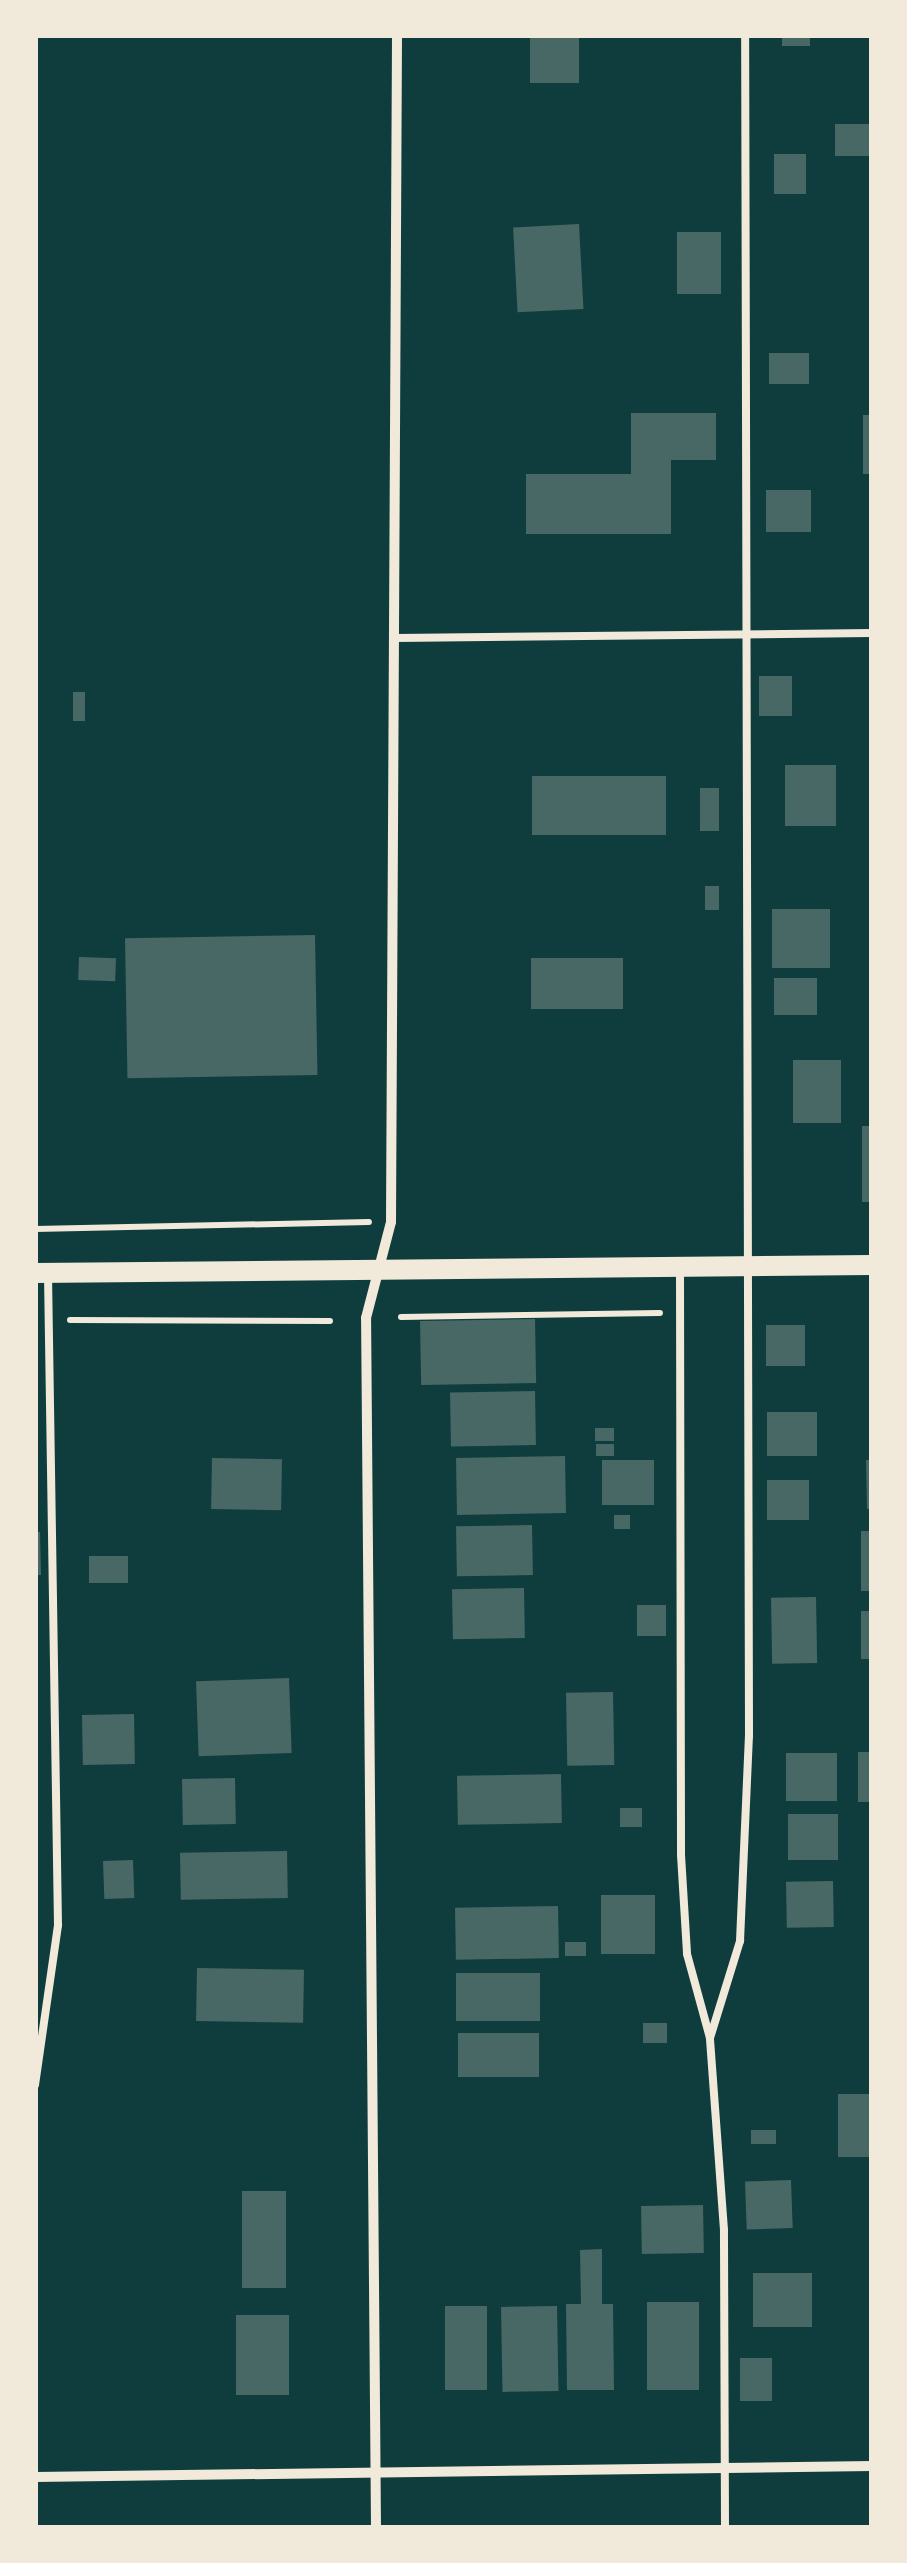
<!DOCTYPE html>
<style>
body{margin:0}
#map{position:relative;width:907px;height:2563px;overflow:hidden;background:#0f3d3e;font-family:"IBM Plex Sans",sans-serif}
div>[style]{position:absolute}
.building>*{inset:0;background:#486865;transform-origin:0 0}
.path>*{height:6px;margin:-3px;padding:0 3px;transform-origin:3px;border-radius:3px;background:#f1e9da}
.service>*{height:8px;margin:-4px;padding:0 4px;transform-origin:4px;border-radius:4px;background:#f1e9da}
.minor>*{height:10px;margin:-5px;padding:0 5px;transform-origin:5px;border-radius:5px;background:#f1e9da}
.secondary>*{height:20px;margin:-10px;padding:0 10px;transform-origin:10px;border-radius:10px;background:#f1e9da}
span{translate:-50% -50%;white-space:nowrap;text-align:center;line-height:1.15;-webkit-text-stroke:9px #f1e9da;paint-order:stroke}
.frame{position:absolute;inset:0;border:38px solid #f1e9da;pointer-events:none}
</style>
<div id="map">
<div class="building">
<div style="left:530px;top:35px;width:49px;height:48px"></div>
<div style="left:782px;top:35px;width:28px;height:11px"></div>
<div style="left:835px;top:124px;width:37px;height:32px"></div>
<div style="left:774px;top:154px;width:32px;height:40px"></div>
<div style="left:579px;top:224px;width:85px;height:66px;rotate:87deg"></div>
<div style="left:677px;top:232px;width:44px;height:62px"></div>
<div style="left:769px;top:353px;width:40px;height:31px"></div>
<div style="clip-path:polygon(631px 413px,716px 413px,716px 460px,671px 460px,671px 534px,526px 534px,526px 474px,631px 474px)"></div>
<div style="left:863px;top:415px;width:9px;height:59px"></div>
<div style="left:766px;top:490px;width:45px;height:42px"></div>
<div style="left:759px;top:676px;width:33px;height:40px"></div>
<div style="left:73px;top:692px;width:12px;height:29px"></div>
<div style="left:785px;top:765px;width:51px;height:61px"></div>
<div style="left:532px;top:776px;width:134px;height:59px"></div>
<div style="left:700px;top:788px;width:19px;height:43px"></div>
<div style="left:705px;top:886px;width:14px;height:24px"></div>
<div style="left:772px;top:909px;width:58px;height:59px"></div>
<div style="left:315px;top:935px;width:140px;height:190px;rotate:89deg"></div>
<div style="left:79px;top:957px;width:37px;height:23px;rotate:2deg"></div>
<div style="left:531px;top:958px;width:92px;height:51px"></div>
<div style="left:774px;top:978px;width:43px;height:37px"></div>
<div style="left:793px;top:1060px;width:48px;height:63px"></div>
<div style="left:862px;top:1126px;width:10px;height:76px"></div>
<div style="left:535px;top:1319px;width:64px;height:115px;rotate:89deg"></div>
<div style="left:805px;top:1325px;width:41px;height:39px;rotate:90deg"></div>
<div style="left:535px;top:1391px;width:54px;height:85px;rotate:89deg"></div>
<div style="left:767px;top:1412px;width:50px;height:44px"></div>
<div style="left:595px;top:1428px;width:19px;height:13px"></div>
<div style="left:596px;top:1444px;width:18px;height:12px"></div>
<div style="left:565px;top:1456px;width:57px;height:109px;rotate:89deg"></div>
<div style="left:212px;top:1458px;width:70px;height:51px;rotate:1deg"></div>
<div style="left:654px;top:1460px;width:45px;height:52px;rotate:90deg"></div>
<div style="clip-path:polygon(866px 1460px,872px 1460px,872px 1509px,867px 1509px)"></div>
<div style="left:767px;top:1480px;width:42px;height:40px"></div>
<div style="left:614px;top:1515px;width:16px;height:14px"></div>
<div style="left:532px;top:1525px;width:50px;height:76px;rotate:89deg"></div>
<div style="left:861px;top:1531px;width:11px;height:60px"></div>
<div style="clip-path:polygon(35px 1532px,40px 1532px,41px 1575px,35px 1575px)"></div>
<div style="left:128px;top:1556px;width:27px;height:39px;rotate:90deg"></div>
<div style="left:524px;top:1588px;width:50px;height:72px;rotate:89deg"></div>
<div style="left:816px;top:1597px;width:66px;height:45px;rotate:89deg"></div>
<div style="left:637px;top:1605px;width:29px;height:31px"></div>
<div style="left:861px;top:1611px;width:11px;height:48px"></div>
<div style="left:289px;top:1678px;width:75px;height:93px;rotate:88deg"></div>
<div style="left:613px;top:1692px;width:73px;height:47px;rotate:89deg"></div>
<div style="left:134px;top:1714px;width:50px;height:52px;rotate:89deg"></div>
<div style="left:872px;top:1752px;width:50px;height:14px;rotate:90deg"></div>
<div style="left:837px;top:1753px;width:48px;height:51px;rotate:90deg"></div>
<div style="left:561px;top:1774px;width:49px;height:104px;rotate:89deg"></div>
<div style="left:235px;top:1778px;width:46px;height:53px;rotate:89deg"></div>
<div style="left:642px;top:1808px;width:19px;height:22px;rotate:90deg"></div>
<div style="left:788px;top:1814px;width:50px;height:46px"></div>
<div style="left:287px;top:1851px;width:47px;height:107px;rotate:89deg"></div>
<div style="left:133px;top:1860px;width:38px;height:30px;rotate:88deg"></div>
<div style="left:833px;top:1881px;width:46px;height:47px;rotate:89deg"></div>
<div style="left:655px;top:1895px;width:59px;height:54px;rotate:90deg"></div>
<div style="left:558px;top:1906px;width:52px;height:103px;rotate:89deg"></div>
<div style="left:565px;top:1942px;width:21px;height:14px"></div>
<div style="left:197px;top:1968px;width:107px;height:53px;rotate:1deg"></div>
<div style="left:540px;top:1973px;width:48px;height:84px;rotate:90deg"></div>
<div style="left:643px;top:2023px;width:24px;height:20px"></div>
<div style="left:539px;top:2033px;width:44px;height:81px;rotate:90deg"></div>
<div style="left:838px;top:2094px;width:34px;height:63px"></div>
<div style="left:776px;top:2130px;width:14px;height:25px;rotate:90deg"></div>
<div style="left:791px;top:2180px;width:48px;height:46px;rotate:88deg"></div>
<div style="left:242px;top:2191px;width:44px;height:97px"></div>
<div style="left:703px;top:2205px;width:48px;height:62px;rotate:89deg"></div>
<div style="clip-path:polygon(602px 2249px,602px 2304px,613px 2304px,614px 2390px,567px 2390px,566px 2304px,581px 2304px,580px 2250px)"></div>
<div style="left:753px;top:2273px;width:59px;height:54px"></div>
<div style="left:647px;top:2302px;width:52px;height:88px"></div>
<div style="left:445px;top:2306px;width:42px;height:84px"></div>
<div style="left:557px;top:2306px;width:85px;height:56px;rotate:89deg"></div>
<div style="left:236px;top:2315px;width:53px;height:80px"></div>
<div style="left:740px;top:2358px;width:32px;height:43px"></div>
</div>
<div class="path">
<div style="left:35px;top:1229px;width:334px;rotate:-1.2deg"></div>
<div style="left:401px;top:1317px;width:259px;rotate:-0.9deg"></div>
<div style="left:70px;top:1320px;width:260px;rotate:0.2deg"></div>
</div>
<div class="service">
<div style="left:396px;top:638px;width:476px;rotate:-0.6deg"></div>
<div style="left:680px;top:1271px;width:584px;rotate:89.9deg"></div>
<div style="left:681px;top:1855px;width:99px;rotate:86.5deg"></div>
<div style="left:687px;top:1954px;width:87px;rotate:74.7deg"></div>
<div style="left:35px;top:2085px;width:162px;rotate:-81.8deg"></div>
<div style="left:58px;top:1925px;width:648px;rotate:-90.88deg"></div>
<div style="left:725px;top:2528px;width:298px;rotate:-90.2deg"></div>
<div style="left:724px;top:2230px;width:193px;rotate:-94.2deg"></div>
<div style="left:710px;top:2038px;width:102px;rotate:-72.8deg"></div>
<div style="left:740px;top:1941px;width:205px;rotate:-87.5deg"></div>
<div style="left:749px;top:1736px;width:1701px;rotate:-90.13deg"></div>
</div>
<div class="minor">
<div style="left:35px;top:2477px;width:837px;rotate:-0.75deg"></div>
<div style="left:376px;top:2528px;width:1210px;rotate:-90.47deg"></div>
<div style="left:366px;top:1318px;width:99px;rotate:-75.4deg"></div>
<div style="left:391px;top:1222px;width:1187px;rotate:-89.71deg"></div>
</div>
<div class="secondary">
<div style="left:35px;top:1273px;width:837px;rotate:-0.55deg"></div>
</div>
<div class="frame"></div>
</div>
